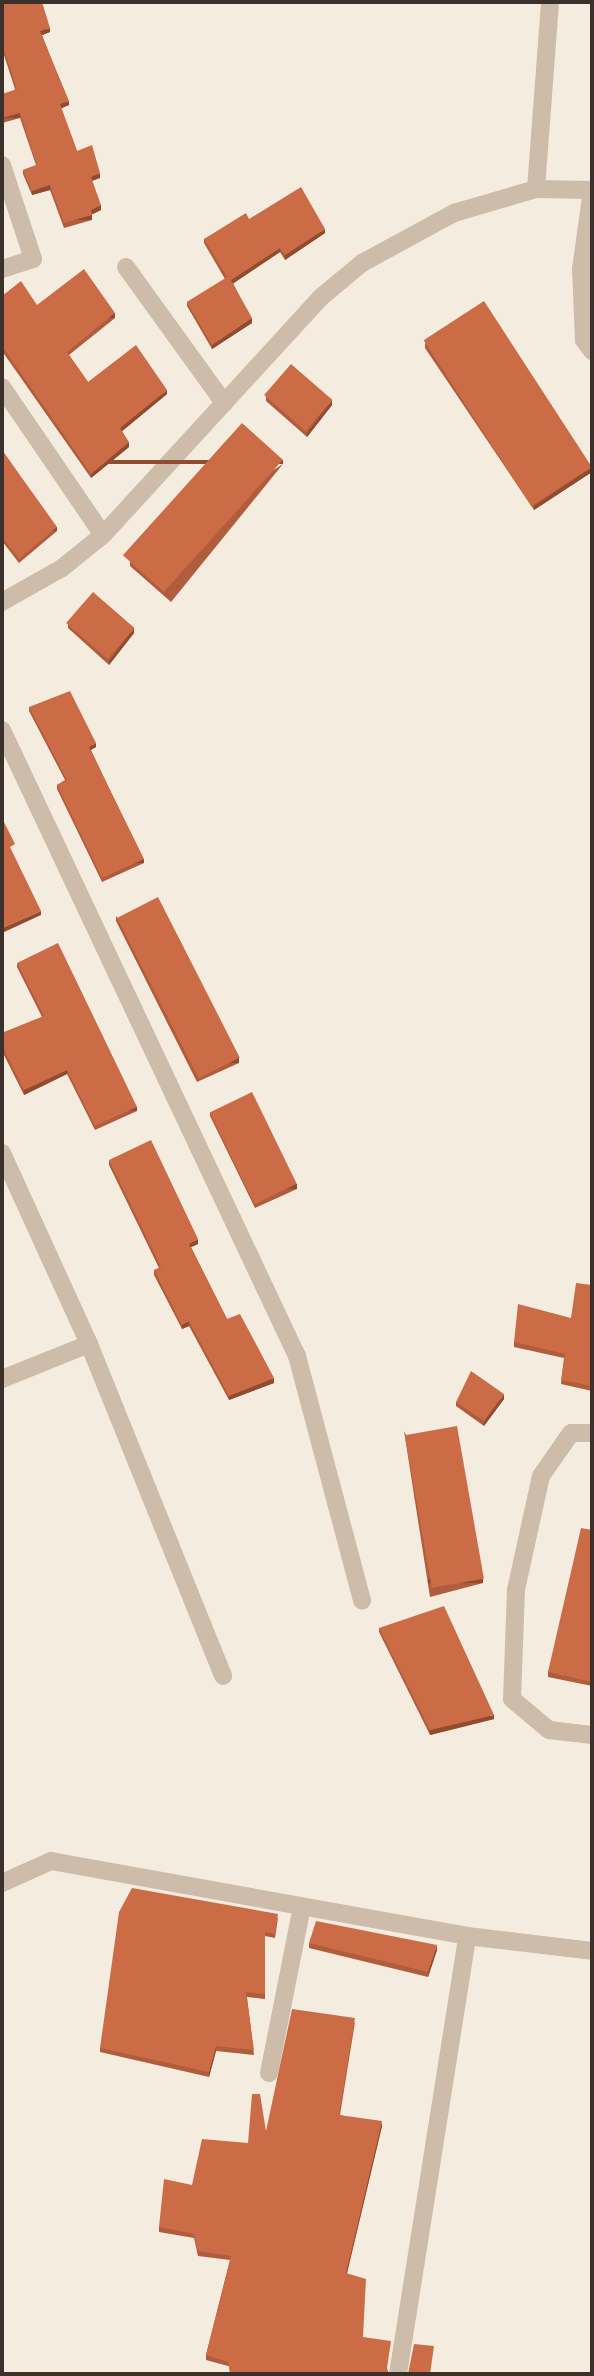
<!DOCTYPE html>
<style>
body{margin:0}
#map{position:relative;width:594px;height:2376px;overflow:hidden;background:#f5ece0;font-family:"Work Sans",sans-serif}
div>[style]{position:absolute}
.minor>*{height:18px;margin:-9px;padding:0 9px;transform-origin:9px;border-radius:9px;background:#cebcab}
.wall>*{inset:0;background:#af5d3c}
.shaded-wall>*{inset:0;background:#8f4c31;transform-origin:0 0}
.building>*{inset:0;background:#cc6c46;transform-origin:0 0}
span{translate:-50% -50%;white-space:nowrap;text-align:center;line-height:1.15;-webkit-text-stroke:5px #fbf5ed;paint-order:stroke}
.frame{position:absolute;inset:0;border:4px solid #3b302a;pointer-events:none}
</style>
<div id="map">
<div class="minor">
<div style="left:2px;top:165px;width:99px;rotate:71.7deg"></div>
<div style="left:33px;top:259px;width:33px;rotate:162deg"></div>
<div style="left:536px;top:189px;width:188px;rotate:-85.7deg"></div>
<div style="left:592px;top:190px;width:80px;rotate:97.9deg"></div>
<div style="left:581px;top:269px;width:71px;rotate:87.6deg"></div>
<div style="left:584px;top:340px;width:14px;rotate:54deg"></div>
<div style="left:126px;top:267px;width:168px;rotate:54.2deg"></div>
<div style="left:2px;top:387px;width:179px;rotate:55.7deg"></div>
<div style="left:2px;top:602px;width:69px;rotate:-29.5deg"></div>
<div style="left:62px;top:568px;width:53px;rotate:-38.8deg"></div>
<div style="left:103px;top:535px;width:321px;rotate:-47.5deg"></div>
<div style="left:320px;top:298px;width:55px;rotate:-39.8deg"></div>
<div style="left:362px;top:263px;width:105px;rotate:-28.5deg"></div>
<div style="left:454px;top:213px;width:85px;rotate:-16.3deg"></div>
<div style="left:536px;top:189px;width:56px;rotate:1deg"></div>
<div style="left:2px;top:730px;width:692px;rotate:64.77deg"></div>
<div style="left:297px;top:1356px;width:253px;rotate:75.1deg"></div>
<div style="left:2px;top:1153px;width:210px;rotate:65.5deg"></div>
<div style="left:89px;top:1344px;width:94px;rotate:158.1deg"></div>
<div style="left:89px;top:1344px;width:358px;rotate:68deg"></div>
<div style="left:592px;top:1433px;width:21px;rotate:180deg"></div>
<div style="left:571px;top:1433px;width:52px;rotate:124.9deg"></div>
<div style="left:541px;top:1476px;width:117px;rotate:102.4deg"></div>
<div style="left:516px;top:1590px;width:109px;rotate:92.1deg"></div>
<div style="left:512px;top:1699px;width:48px;rotate:40deg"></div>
<div style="left:549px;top:1730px;width:43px;rotate:6.6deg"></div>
<div style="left:2px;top:1883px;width:54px;rotate:-24.2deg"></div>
<div style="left:51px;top:1861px;width:423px;rotate:10.2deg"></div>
<div style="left:467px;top:1936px;width:126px;rotate:6.8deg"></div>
<div style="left:269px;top:2073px;width:169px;rotate:-78.8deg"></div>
<div style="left:398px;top:2374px;width:443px;rotate:-81deg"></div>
</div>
<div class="wall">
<div style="clip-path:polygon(2px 2px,50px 32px,42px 35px,69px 105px,61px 108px,77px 151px,100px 178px,92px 181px,101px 210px,92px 214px,92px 220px,64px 228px,50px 190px,32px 195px,23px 174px,23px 170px,36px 165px,20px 118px,2px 123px,15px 89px,2px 49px)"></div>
<div style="clip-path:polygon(249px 219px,325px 233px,285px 260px,280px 252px,233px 283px,252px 323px,212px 349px,187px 306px,187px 302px,225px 279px,204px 243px,204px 239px)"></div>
<div style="clip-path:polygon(2px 296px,37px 305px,115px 318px,69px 355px,88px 382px,167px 394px,122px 431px,129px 447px,91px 478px,2px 351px)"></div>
<div style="clip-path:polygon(425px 343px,592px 472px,534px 510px,425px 348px)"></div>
<div style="clip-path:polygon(266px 396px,332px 405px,307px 437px,266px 401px)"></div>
<div style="clip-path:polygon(2px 450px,57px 531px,19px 563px,2px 541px)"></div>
<div style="clip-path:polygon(283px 464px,171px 602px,130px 566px,130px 561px)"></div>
<div style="clip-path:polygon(68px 624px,134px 633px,109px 665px,68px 628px)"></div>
<div style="clip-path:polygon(29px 707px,96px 747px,91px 750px,144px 863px,102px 882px,57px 789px,57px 785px,65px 780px,29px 711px)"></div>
<div style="clip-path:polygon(116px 916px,239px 1063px,197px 1082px,116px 921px)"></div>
<div style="clip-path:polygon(17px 963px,137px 1111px,95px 1130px,67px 1074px,24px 1095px,2px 1051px,2px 1033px,42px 1017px,17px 967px)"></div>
<div style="clip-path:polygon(210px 1112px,297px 1189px,255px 1208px,210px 1116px)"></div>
<div style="clip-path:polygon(109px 1160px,198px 1244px,191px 1247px,227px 1319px,274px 1383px,229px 1400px,189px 1326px,182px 1329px,154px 1275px,154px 1270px,159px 1268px,109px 1165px)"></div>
<div style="clip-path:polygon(592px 1285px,592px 1391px,561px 1384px,564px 1358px,514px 1347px,514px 1342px,571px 1318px)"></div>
<div style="clip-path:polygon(504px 1399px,484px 1426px,456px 1406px,456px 1402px)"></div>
<div style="clip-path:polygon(404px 1431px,483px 1583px,430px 1597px)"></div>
<div style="clip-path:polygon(592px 1530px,592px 1686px,548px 1677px,548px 1672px)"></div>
<div style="clip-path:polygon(379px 1628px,494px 1719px,430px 1735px,379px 1632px)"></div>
<div style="clip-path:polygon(278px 1918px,275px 1938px,265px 1936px,265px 1999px,247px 1997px,254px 2055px,216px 2051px,209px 2077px,100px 2052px,100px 2048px)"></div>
<div style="clip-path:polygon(309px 1943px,437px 1950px,428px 1977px,309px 1948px)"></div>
<div style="clip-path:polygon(355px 2022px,340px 2115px,382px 2126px,347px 2273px,363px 2337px,391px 2345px,228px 2366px,206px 2360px,206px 2355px,230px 2260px,198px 2256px,194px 2238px,159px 2232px,159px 2227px,192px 2185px,248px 2143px,266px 2131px)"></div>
</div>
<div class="shaded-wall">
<div style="clip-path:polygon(50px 28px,50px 32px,40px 36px,40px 31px)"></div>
<div style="clip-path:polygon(69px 101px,69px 105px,60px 109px,60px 104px)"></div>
<div style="left:20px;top:113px;width:5px;height:19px;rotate:90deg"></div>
<div style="clip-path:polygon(100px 173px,100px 178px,91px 181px,91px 177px)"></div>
<div style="clip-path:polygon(50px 185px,50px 190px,32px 195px,32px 191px)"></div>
<div style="clip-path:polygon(101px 205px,101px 210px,91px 215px,91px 210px)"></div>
<div style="left:92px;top:215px;width:5px;height:29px;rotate:90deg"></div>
<div style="clip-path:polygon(325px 229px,325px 233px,285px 260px,285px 255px)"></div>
<div style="clip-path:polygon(280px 248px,280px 252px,231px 285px,231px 280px)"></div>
<div style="left:115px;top:313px;width:5px;height:62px;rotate:90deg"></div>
<div style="clip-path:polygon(252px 318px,252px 323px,212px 349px,212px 345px)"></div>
<div style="clip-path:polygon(167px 390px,167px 394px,120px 433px,120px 428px)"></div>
<div style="clip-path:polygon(332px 400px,332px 405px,307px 437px,307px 433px)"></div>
<div style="clip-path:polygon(129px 442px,129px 447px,91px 478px,91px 474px)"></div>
<div style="left:283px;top:460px;width:4px;height:178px;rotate:90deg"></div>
<div style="clip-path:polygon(592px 467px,592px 472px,534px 510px,534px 506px)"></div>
<div style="left:57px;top:527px;width:4px;height:50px;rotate:90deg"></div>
<div style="clip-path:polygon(134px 628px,134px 633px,109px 665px,109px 661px)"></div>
<div style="clip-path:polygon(96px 743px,96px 747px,89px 751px,89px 747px)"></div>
<div style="left:144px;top:859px;width:4px;height:46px;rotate:90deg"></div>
<div style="clip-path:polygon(41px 911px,41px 915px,2px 933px,2px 928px)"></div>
<div style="left:239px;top:1058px;width:5px;height:46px;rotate:90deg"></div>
<div style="clip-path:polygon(67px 1070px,67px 1074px,24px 1095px,24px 1090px)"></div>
<div style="left:137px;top:1107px;width:4px;height:46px;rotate:90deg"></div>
<div style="left:297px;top:1184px;width:5px;height:46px;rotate:90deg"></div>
<div style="clip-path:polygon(198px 1239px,198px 1244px,189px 1248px,189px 1244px)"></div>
<div style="clip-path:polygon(189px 1321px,189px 1326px,182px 1329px,182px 1325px)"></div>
<div style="clip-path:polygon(274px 1378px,274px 1383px,229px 1400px,229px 1396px)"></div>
<div style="clip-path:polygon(504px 1394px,504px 1399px,484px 1426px,484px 1421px)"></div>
<div style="left:483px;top:1579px;width:4px;height:55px;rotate:90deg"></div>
<div style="clip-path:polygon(494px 1715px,494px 1719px,430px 1735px,430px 1730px)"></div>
<div style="clip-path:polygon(437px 1945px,437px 1950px,428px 1977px,428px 1972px)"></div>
<div style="clip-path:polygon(216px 2046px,216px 2051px,209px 2077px,209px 2072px)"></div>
<div style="clip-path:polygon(382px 2121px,382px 2126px,346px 2277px,346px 2273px)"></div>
</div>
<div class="building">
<div style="clip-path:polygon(2px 2px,31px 2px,31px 4px,37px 2px,42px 2px,50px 28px,40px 31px,69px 101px,60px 104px,77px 151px,92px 145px,100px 173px,91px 177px,101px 205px,91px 210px,92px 215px,64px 223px,50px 185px,32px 191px,23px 170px,37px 165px,20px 113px,2px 118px,2px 94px,17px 89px,2px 44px)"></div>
<div style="clip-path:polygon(301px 187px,325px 229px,285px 255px,280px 248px,231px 280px,252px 318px,212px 345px,187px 302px,227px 277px,204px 239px,246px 213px,249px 219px)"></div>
<div style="clip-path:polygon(84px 269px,115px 313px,67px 352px,88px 382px,136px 345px,167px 390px,120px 428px,129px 442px,91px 474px,2px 346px,2px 296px,21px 281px,37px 305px)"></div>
<div style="left:484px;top:301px;width:198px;height:72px;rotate:57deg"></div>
<div style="left:291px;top:364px;width:55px;height:41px;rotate:41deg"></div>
<div style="left:242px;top:423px;width:55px;height:178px;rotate:42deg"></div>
<div style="clip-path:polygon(2px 450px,57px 527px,19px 559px,2px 537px)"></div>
<div style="left:93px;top:592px;width:55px;height:41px;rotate:41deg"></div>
<div style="clip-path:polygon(70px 691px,96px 743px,89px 747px,144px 859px,102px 878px,57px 785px,67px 780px,29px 707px)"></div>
<div style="clip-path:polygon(2px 818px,15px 844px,10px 847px,41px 911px,2px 928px)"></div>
<div style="left:158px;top:897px;width:180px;height:46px;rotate:63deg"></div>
<div style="clip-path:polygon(58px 943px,137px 1107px,95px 1126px,67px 1070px,24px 1090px,2px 1046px,2px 1033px,44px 1016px,17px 963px)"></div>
<div style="left:252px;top:1092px;width:102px;height:47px;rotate:64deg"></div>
<div style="clip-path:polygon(151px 1140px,198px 1239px,189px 1244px,227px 1319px,240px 1314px,274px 1378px,229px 1396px,189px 1321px,182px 1325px,154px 1270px,161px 1267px,109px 1160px)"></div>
<div style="clip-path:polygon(576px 1283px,592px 1285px,592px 1386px,561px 1380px,565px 1354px,514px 1342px,518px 1304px,571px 1318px)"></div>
<div style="clip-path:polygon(471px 1371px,504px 1394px,484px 1421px,456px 1402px)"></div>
<div style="left:457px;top:1426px;width:155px;height:53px;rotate:80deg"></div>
<div style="clip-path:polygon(581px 1528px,592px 1530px,592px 1682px,548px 1672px)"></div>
<div style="clip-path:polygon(444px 1606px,494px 1715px,430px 1730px,379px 1628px)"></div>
<div style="clip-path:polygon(132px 1888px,278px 1914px,275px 1934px,265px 1932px,265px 1994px,246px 1992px,254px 2050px,216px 2046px,209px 2072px,100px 2048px,119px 1912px)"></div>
<div style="clip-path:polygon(316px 1921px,437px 1945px,428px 1972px,309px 1943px)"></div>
<div style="clip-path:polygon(292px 2009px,355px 2018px,339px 2115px,382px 2121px,346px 2273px,366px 2279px,363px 2337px,391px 2341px,387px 2368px,389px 2374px,230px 2374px,228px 2362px,206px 2355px,231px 2256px,198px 2251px,194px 2234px,159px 2227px,164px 2179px,192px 2185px,202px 2139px,248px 2143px,252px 2094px,260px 2094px,266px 2131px)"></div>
<div style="clip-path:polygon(414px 2344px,434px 2346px,430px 2374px,408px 2374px)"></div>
</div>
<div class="frame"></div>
</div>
